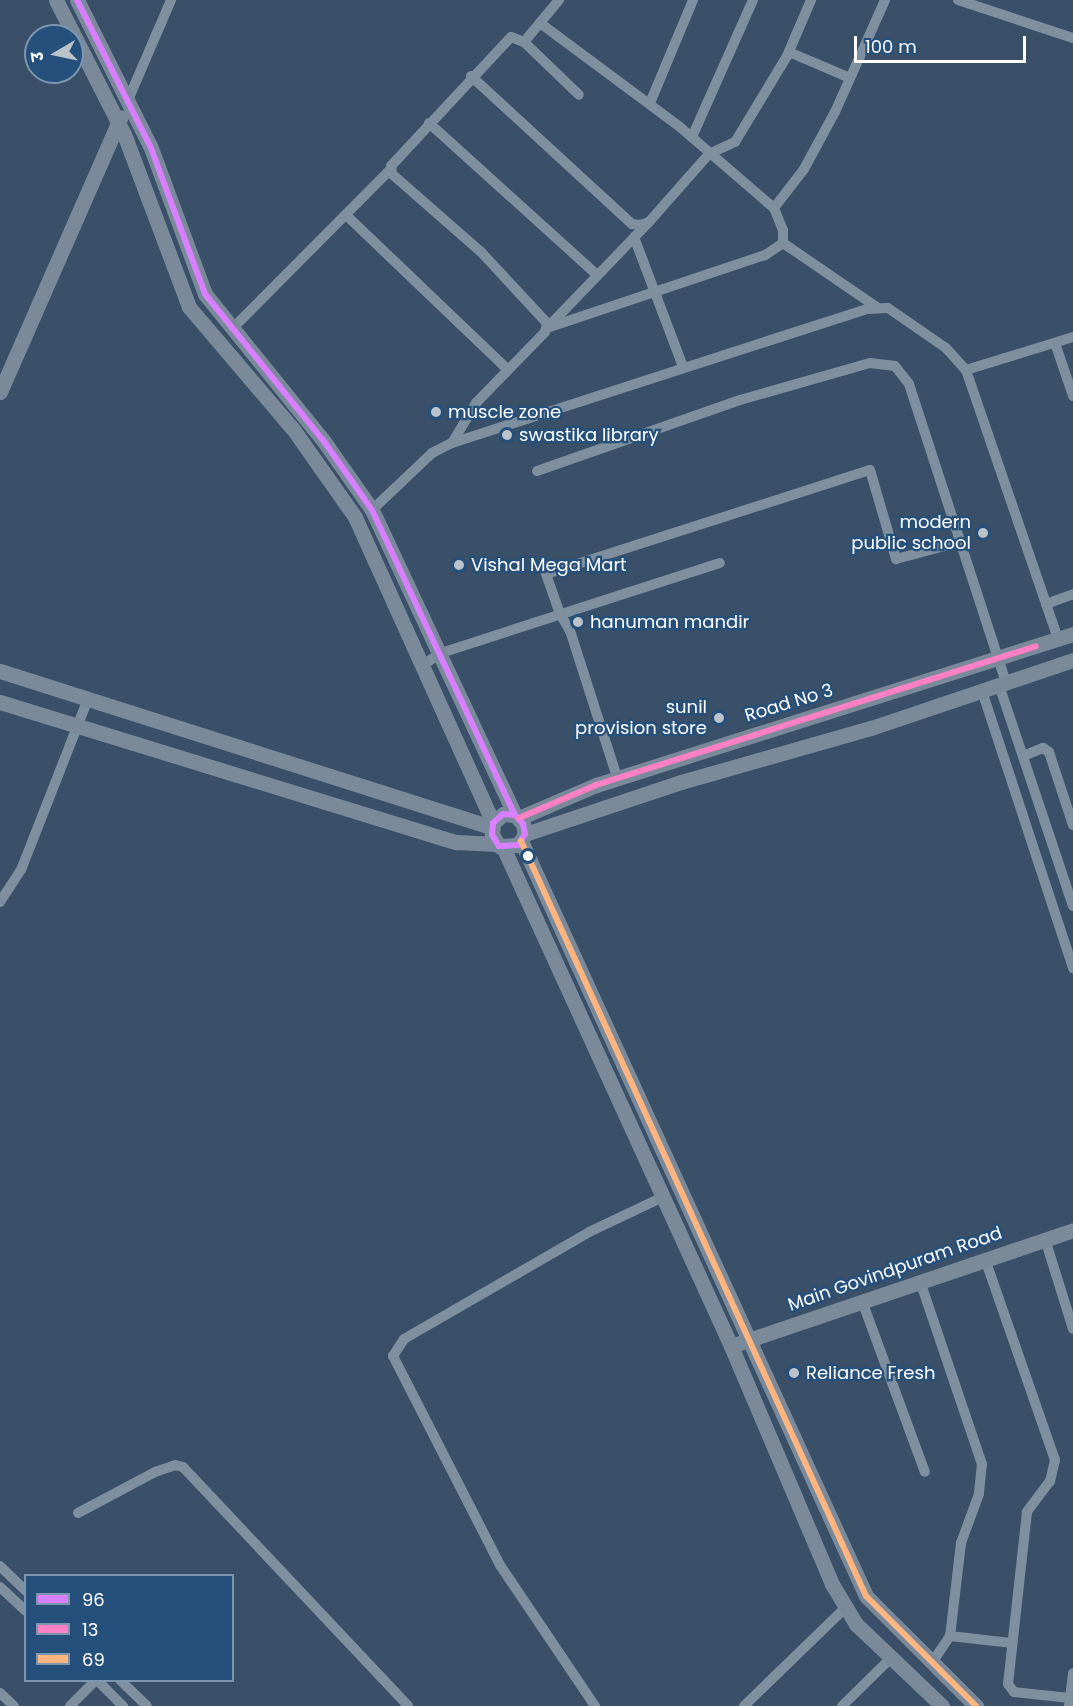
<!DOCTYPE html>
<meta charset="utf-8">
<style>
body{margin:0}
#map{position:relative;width:1073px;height:1706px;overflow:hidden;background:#395068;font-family:Poppins,"Noto Sans Devanagari",sans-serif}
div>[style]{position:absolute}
.street>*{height:10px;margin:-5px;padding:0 5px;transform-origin:5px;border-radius:5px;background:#7e8f9f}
.secondary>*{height:15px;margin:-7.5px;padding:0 7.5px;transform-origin:7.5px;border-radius:7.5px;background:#7a8a9b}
.bus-1>*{height:6px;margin:-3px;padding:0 3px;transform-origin:3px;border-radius:3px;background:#d880ff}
.bus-2>*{height:6px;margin:-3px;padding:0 3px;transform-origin:3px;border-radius:3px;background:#ff80c5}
.bus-3>*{height:6px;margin:-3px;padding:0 3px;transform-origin:3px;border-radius:3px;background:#ffb580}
.dots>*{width:16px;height:16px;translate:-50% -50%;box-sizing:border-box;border:3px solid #25507c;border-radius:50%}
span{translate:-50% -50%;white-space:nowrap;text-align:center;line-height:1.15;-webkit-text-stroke:4.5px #25507c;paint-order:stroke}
.poi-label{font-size:18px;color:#fff}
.left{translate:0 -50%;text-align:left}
.right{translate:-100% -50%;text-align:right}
.street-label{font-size:18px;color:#fff}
.legend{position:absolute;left:24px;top:1574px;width:210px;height:108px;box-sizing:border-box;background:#25507c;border:2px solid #7c96b0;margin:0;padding:8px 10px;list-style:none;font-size:18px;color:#fff}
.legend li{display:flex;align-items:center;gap:12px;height:30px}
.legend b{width:30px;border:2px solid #7c96b0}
.north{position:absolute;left:24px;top:24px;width:60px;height:60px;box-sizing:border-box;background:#25507c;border:2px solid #7c96b0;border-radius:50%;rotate:261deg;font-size:16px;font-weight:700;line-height:24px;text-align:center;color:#fff}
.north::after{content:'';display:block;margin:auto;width:21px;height:27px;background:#bac2ca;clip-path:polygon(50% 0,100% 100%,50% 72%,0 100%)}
.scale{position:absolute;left:854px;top:36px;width:172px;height:27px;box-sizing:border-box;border:3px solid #fff;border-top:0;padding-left:8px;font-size:18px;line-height:21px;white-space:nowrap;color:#fff;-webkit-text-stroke:4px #25507c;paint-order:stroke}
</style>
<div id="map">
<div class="street">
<div style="left:958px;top:0;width:121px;rotate:18.3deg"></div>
<div style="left:540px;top:23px;width:174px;rotate:36.6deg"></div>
<div style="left:680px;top:127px;width:124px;rotate:40.8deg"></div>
<div style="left:774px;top:208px;width:24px;rotate:68deg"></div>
<div style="left:783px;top:230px;width:13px;rotate:90deg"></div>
<div style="left:783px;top:243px;width:22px;rotate:146deg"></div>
<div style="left:765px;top:255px;width:230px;rotate:161.5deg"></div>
<div style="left:524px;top:42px;width:55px;rotate:-50.2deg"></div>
<div style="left:789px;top:52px;width:66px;rotate:23.1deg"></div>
<div style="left:471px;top:76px;width:219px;rotate:42.6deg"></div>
<div style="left:632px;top:224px;width:8px;rotate:7deg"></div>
<div style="left:640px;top:225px;width:9px;rotate:-18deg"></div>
<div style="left:649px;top:222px;width:91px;rotate:-48.6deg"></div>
<div style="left:709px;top:154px;width:29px;rotate:-25deg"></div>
<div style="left:735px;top:142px;width:100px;rotate:-58.8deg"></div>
<div style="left:787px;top:56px;width:61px;rotate:-66.8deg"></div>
<div style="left:128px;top:100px;width:109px;rotate:-66.7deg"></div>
<div style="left:650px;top:103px;width:112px;rotate:-67.3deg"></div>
<div style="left:429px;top:123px;width:224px;rotate:42.1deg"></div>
<div style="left:692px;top:137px;width:150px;rotate:-66deg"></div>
<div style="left:774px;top:208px;width:49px;rotate:-52.4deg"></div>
<div style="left:804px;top:169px;width:65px;rotate:-61.5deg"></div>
<div style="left:835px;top:112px;width:123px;rotate:-65.9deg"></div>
<div style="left:346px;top:215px;width:223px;rotate:43.7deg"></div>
<div style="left:634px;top:237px;width:139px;rotate:69.3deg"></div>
<div style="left:783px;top:243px;width:115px;rotate:34.4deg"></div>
<div style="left:233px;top:328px;width:223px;rotate:-45.2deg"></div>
<div style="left:547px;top:328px;width:147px;rotate:-46.1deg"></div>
<div style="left:1055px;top:343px;width:56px;rotate:71.2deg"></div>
<div style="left:966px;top:370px;width:112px;rotate:-17.1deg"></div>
<div style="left:452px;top:443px;width:47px;rotate:-59deg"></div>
<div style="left:476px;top:403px;width:99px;rotate:-45.8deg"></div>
<div style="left:545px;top:332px;width:9px;rotate:-77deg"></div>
<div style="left:547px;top:323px;width:97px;rotate:-132.9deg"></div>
<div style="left:481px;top:252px;width:118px;rotate:-138.8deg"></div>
<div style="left:392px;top:174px;width:8px;rotate:-97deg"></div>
<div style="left:391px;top:166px;width:176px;rotate:-47.1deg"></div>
<div style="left:511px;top:37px;width:14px;rotate:21deg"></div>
<div style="left:524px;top:42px;width:76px;rotate:43.9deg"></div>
<div style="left:537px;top:471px;width:215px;rotate:-19.3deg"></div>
<div style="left:740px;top:400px;width:135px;rotate:-15.9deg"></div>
<div style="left:870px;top:363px;width:25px;rotate:7deg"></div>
<div style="left:895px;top:366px;width:23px;rotate:52deg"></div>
<div style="left:909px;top:384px;width:314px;rotate:72deg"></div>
<div style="left:372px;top:510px;width:83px;rotate:-43.5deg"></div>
<div style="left:432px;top:453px;width:22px;rotate:-27deg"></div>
<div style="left:452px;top:443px;width:437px;rotate:-17.9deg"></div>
<div style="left:868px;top:309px;width:20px;rotate:-3deg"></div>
<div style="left:888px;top:308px;width:70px;rotate:34.6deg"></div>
<div style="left:946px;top:348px;width:30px;rotate:48deg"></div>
<div style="left:966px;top:370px;width:284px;rotate:71.1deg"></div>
<div style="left:1046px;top:604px;width:29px;rotate:-20deg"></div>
<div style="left:423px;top:665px;width:22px;rotate:-34deg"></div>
<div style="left:441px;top:653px;width:293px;rotate:-17.9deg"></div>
<div style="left:999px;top:685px;width:233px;rotate:71.5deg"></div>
<div style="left:982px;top:691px;width:292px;rotate:71.8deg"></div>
<div style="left:1023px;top:756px;width:22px;rotate:-22deg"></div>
<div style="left:1043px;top:748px;width:7px;rotate:34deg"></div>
<div style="left:1049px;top:752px;width:77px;rotate:71.8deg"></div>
<div style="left:617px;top:777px;width:153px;rotate:-107.8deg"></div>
<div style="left:570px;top:631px;width:20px;rotate:-120deg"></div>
<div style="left:560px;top:614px;width:42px;rotate:-109.3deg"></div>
<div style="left:546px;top:574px;width:340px;rotate:-17.8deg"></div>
<div style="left:870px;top:470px;width:93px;rotate:73.7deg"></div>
<div style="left:896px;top:559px;width:66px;rotate:-14.9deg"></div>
<div style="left:0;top:902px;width:38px;rotate:-57deg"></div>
<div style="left:21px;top:870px;width:184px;rotate:-68.6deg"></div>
<div style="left:1045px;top:1239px;width:94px;rotate:72.7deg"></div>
<div style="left:985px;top:1259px;width:213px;rotate:70.8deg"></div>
<div style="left:1055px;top:1460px;width:22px;rotate:103deg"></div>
<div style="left:1050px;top:1481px;width:39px;rotate:127deg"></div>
<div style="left:1027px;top:1512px;width:173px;rotate:96.3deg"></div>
<div style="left:1008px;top:1684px;width:10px;rotate:53deg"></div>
<div style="left:1014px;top:1692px;width:56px;rotate:6.1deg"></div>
<div style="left:920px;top:1281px;width:193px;rotate:71.3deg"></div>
<div style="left:982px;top:1464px;width:30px;rotate:96deg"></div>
<div style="left:979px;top:1494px;width:52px;rotate:110.2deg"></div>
<div style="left:961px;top:1543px;width:94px;rotate:96.7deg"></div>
<div style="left:950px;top:1636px;width:32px;rotate:124deg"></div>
<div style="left:862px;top:1301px;width:182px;rotate:69.8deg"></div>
<div style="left:78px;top:1513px;width:87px;rotate:-28deg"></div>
<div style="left:155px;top:1472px;width:21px;rotate:-19deg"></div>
<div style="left:175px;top:1465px;width:8px;rotate:14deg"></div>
<div style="left:183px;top:1467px;width:328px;rotate:46.7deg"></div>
<div style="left:0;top:1566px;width:36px;rotate:44deg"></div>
<div style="left:0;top:1587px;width:35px;rotate:43deg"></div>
<div style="left:950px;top:1636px;width:61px;rotate:6.5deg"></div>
<div style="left:97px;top:1680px;width:37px;rotate:45deg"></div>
<div style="left:120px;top:1680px;width:37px;rotate:44deg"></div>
<div style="left:0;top:1693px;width:19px;rotate:43deg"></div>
<div style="left:70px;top:1706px;width:37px;rotate:-45deg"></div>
<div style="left:595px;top:1706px;width:170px;rotate:-124deg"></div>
<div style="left:500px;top:1565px;width:235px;rotate:-117.1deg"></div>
<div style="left:393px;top:1356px;width:20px;rotate:-57deg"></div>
<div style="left:404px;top:1339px;width:214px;rotate:-30deg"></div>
<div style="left:589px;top:1232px;width:80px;rotate:-25.3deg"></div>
<div style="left:744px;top:1706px;width:141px;rotate:-44.1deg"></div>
<div style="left:842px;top:1706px;width:69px;rotate:-44.4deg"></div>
<div style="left:1069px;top:1706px;width:33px;rotate:-83deg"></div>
</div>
<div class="secondary">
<div style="left:56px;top:0;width:150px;rotate:63.1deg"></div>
<div style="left:124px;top:134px;width:185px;rotate:69.4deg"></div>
<div style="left:189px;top:307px;width:160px;rotate:49.6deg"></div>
<div style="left:293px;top:429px;width:108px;rotate:54.8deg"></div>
<div style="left:355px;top:517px;width:336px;rotate:65.7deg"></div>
<div style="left:77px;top:0;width:165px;rotate:63.4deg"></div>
<div style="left:151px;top:148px;width:156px;rotate:69.7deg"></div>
<div style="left:205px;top:294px;width:188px;rotate:51.1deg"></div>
<div style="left:323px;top:440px;width:85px;rotate:55deg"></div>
<div style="left:372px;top:510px;width:337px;rotate:64.9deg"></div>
<div style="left:515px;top:815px;width:12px;rotate:48deg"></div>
<div style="left:523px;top:824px;width:10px;rotate:79deg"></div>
<div style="left:525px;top:834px;width:13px;rotate:122deg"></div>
<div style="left:518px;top:845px;width:19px;rotate:177deg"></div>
<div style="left:499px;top:846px;width:13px;rotate:-122deg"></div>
<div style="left:492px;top:835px;width:12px;rotate:-85deg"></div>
<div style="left:493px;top:823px;width:13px;rotate:-42deg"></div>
<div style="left:503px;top:814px;width:12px;rotate:5deg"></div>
<div style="left:0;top:392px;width:300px;rotate:-66.3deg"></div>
<div style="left:0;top:671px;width:515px;rotate:17.63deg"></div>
<div style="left:0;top:702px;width:477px;rotate:17.1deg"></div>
<div style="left:456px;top:842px;width:41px;rotate:2.8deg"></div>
<div style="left:519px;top:818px;width:84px;rotate:-23.2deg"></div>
<div style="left:596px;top:785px;width:500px;rotate:-17.57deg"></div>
<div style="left:525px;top:834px;width:164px;rotate:-18.4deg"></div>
<div style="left:681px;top:782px;width:198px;rotate:-15.9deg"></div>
<div style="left:871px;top:728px;width:213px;rotate:-18.6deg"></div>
<div style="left:521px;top:841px;width:830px;rotate:65.44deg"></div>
<div style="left:866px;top:1596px;width:156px;rotate:45deg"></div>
<div style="left:503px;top:847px;width:549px;rotate:65.44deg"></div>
<div style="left:731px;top:1346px;width:259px;rotate:67deg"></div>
<div style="left:832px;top:1584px;width:47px;rotate:59deg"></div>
<div style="left:856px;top:1624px;width:119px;rotate:43.6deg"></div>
<div style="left:731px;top:1346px;width:361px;rotate:-18.7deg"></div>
</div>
<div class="bus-1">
<div style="left:77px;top:0;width:165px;rotate:63.4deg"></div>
<div style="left:151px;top:148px;width:156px;rotate:69.7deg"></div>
<div style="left:205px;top:294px;width:188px;rotate:51.1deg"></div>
<div style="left:323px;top:440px;width:85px;rotate:55deg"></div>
<div style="left:372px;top:510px;width:337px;rotate:64.9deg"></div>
<div style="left:515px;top:815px;width:12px;rotate:48deg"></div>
<div style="left:523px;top:824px;width:10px;rotate:79deg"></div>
<div style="left:525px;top:834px;width:13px;rotate:122deg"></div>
<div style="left:518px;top:845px;width:19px;rotate:177deg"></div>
<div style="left:499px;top:846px;width:13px;rotate:-122deg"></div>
<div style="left:492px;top:835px;width:12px;rotate:-85deg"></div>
<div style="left:493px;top:823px;width:13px;rotate:-42deg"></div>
<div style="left:503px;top:814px;width:12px;rotate:5deg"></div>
</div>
<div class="bus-2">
<div style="left:519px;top:818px;width:84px;rotate:-23.2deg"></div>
<div style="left:596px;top:785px;width:461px;rotate:-17.5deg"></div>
</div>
<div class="bus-3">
<div style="left:521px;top:841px;width:830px;rotate:65.44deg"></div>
<div style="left:866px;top:1596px;width:156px;rotate:45deg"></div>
</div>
<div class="dots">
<div style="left:436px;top:412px;background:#bac2ca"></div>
<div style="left:507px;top:435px;background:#bac2ca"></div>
<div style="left:983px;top:533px;background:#bac2ca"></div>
<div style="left:459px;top:565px;background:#bac2ca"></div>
<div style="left:578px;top:622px;background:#bac2ca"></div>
<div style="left:719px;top:718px;background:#bac2ca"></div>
<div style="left:528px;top:856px;background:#fff"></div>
<div style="left:794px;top:1373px;background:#bac2ca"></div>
</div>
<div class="poi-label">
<span class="left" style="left:448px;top:412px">muscle zone</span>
<span class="left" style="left:519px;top:435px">swastika library</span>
<span class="right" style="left:971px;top:533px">modern<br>public school</span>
<span class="left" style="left:471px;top:565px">Vishal Mega Mart</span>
<span class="left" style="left:590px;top:622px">hanuman mandir</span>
<span class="right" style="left:707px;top:718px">sunil<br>provision store</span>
<span class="left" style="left:806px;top:1373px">Reliance Fresh</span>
</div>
<div class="street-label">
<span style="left:789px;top:703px;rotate:-17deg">Road No 3</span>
<span style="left:895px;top:1269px;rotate:-19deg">Main Govindpuram Road</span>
</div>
<ul class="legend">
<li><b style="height:8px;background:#d880ff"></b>96</li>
<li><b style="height:8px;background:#ff80c5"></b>13</li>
<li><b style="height:8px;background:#ffb580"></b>69</li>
</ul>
<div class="north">उ</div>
<div class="scale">100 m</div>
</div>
